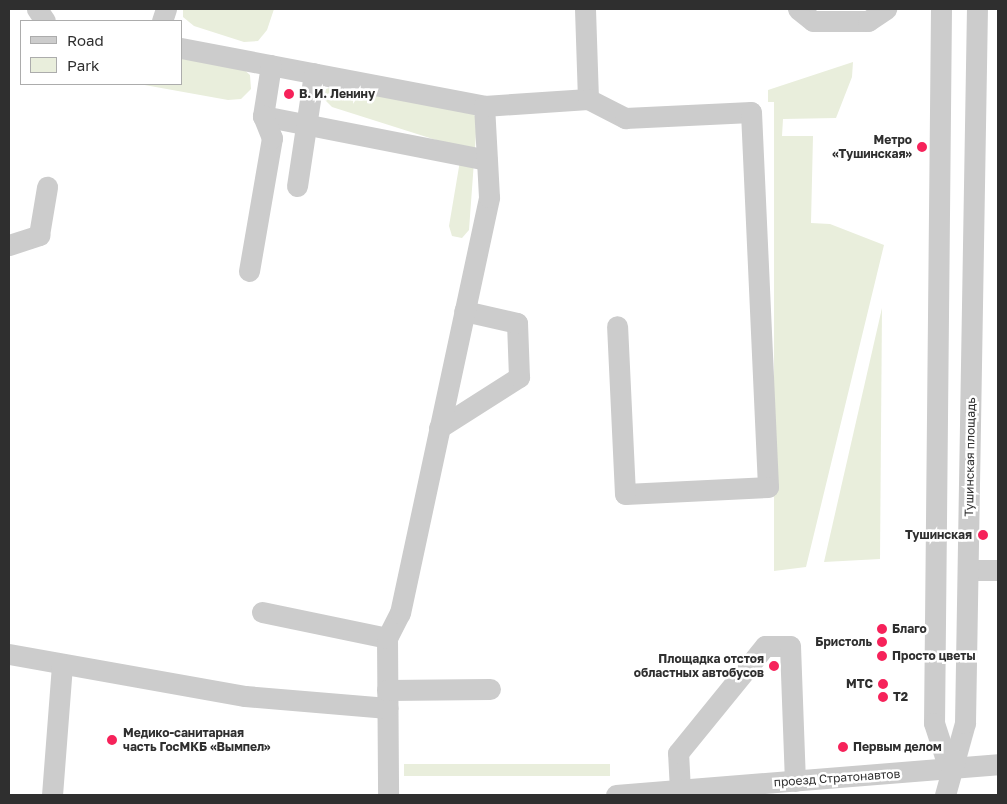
<!DOCTYPE html>
<meta charset="utf-8">
<style>
body{margin:0}
#map{position:relative;width:1007px;height:804px;overflow:hidden;background:#fff;font-family:"Golos Text",sans-serif}
div>[style]{position:absolute}
.green>*{inset:0;background:#e9eedc;transform-origin:0 0}
.minor>*{height:21px;margin:-10.5px;padding:0 10.5px;transform-origin:10.5px;border-radius:10.5px;background:#ccc}
.dots>*{width:14px;height:14px;translate:-50% -50%;box-sizing:border-box;border:2px solid #fff;border-radius:50%}
span{translate:-50% -50%;white-space:nowrap;text-align:center;line-height:1.15;-webkit-text-stroke:5px #fff;paint-order:stroke}
.poi-label{font-size:12px;color:#2f2f2f;font-weight:700}
.left{translate:0 -50%;text-align:left}
.right{translate:-100% -50%;text-align:right}
.street-label{font-size:12px;color:#2f2f2f}
.frame{position:absolute;inset:0;border:10px solid #2f2f2f;pointer-events:none}
.legend{position:absolute;left:20px;top:20px;width:162px;height:65px;box-sizing:border-box;background:#fff;border:1px solid #acacac;margin:0;padding:6px 9px;list-style:none;font-size:15px;color:#2f2f2f}
.legend li{display:flex;align-items:center;gap:10px;height:25px}
.legend b{width:25px;border:1px solid #acacac}
</style>
<div id="map">
<div class="green">
<div style="clip-path:polygon(183px 9px,274px 9px,267px 30px,258px 41px,244px 42px,194px 26px,183px 17px)"></div>
<div style="clip-path:polygon(181px 55px,240px 66px,250px 75px,251px 89px,241px 99px,228px 100px,139px 84px,181px 84px)"></div>
<div style="clip-path:polygon(853px 62px,852px 77px,836px 118px,783px 119px,782px 136px,813px 136px,811px 223px,830px 224px,884px 245px,806px 567px,774px 571px,774px 102px,768px 102px,768px 90px)"></div>
<div style="clip-path:polygon(336px 86px,472px 111px,477px 120px,469px 230px,462px 238px,452px 236px,449px 226px,461px 155px,455px 146px,332px 107px,324px 99px,326px 89px)"></div>
<div style="clip-path:polygon(882px 308px,880px 559px,824px 562px)"></div>
<div style="left:610px;top:764px;width:12px;height:206px;rotate:90deg"></div>
</div>
<div class="minor">
<div style="left:37px;top:9px;width:14px;rotate:56deg"></div>
<div style="left:585px;top:9px;width:90px;rotate:88.1deg"></div>
<div style="left:798px;top:9px;width:19px;rotate:39deg"></div>
<div style="left:813px;top:21px;width:55px"></div>
<div style="left:868px;top:21px;width:22px;rotate:-34deg"></div>
<div style="left:941px;top:9px;width:714px;rotate:90.56deg"></div>
<div style="left:934px;top:723px;width:48px;rotate:71.9deg"></div>
<div style="left:162px;top:21px;width:13px;rotate:-72deg"></div>
<div style="left:181px;top:48px;width:309px;rotate:10.8deg"></div>
<div style="left:271px;top:65px;width:52px;rotate:98.9deg"></div>
<div style="left:263px;top:116px;width:228px;rotate:11.1deg"></div>
<div style="left:297px;top:186px;width:114px;rotate:-81.4deg"></div>
<div style="left:9px;top:245px;width:32px;rotate:-18deg"></div>
<div style="left:39px;top:235px;width:49px;rotate:-80.5deg"></div>
<div style="left:249px;top:271px;width:135px;rotate:-80.2deg"></div>
<div style="left:272px;top:138px;width:24px;rotate:-112deg"></div>
<div style="left:439px;top:428px;width:95px;rotate:-32.5deg"></div>
<div style="left:519px;top:377px;width:54px;rotate:-92.1deg"></div>
<div style="left:517px;top:323px;width:54px;rotate:-167.2deg"></div>
<div style="left:968px;top:570px;width:30px"></div>
<div style="left:262px;top:612px;width:128px;rotate:11.7deg"></div>
<div style="left:387px;top:638px;width:157px;rotate:89.6deg"></div>
<div style="left:387px;top:638px;width:28px;rotate:-63deg"></div>
<div style="left:400px;top:613px;width:425px;rotate:-77.9deg"></div>
<div style="left:489px;top:197px;width:91px;rotate:-93.1deg"></div>
<div style="left:484px;top:106px;width:104px;rotate:-3.9deg"></div>
<div style="left:588px;top:99px;width:42px;rotate:27.2deg"></div>
<div style="left:625px;top:118px;width:126px;rotate:-2.7deg"></div>
<div style="left:751px;top:112px;width:375px;rotate:87.4deg"></div>
<div style="left:768px;top:487px;width:143px;rotate:177.2deg"></div>
<div style="left:625px;top:494px;width:168px;rotate:-92.7deg"></div>
<div style="left:9px;top:654px;width:240px;rotate:10.1deg"></div>
<div style="left:245px;top:696px;width:143px;rotate:4.8deg"></div>
<div style="left:387px;top:690px;width:103px;rotate:-0.6deg"></div>
<div style="left:680px;top:790px;width:37px;rotate:-93deg"></div>
<div style="left:678px;top:753px;width:138px;rotate:-50.9deg"></div>
<div style="left:765px;top:646px;width:25px"></div>
<div style="left:790px;top:646px;width:135px;rotate:87.9deg"></div>
<div style="left:52px;top:795px;width:131px;rotate:-85.6deg"></div>
<div style="left:616px;top:795px;width:383px;rotate:-4.6deg"></div>
<div style="left:945px;top:795px;width:75px;rotate:-74.5deg"></div>
<div style="left:965px;top:723px;width:714px;rotate:-89.04deg"></div>
</div>
<div class="dots">
<div style="left:289px;top:94px;background:#f6225a"></div>
<div style="left:922px;top:147px;background:#f6225a"></div>
<div style="left:983px;top:535px;background:#f6225a"></div>
<div style="left:882px;top:629px;background:#f6225a"></div>
<div style="left:882px;top:642px;background:#f6225a"></div>
<div style="left:882px;top:656px;background:#f6225a"></div>
<div style="left:774px;top:666px;background:#f6225a"></div>
<div style="left:883px;top:684px;background:#f6225a"></div>
<div style="left:883px;top:697px;background:#f6225a"></div>
<div style="left:112px;top:740px;background:#f6225a"></div>
<div style="left:843px;top:747px;background:#f6225a"></div>
</div>
<div class="poi-label">
<span class="left" style="left:299px;top:94px">В. И. Ленину</span>
<span class="right" style="left:912px;top:147px">Метро<br>«Тушинская»</span>
<span class="right" style="left:972px;top:535px">Тушинская</span>
<span class="left" style="left:892px;top:629px">Благо</span>
<span class="right" style="left:872px;top:642px">Бристоль</span>
<span class="left" style="left:892px;top:656px">Просто цветы</span>
<span class="right" style="left:764px;top:666px">Площадка отстоя<br>областных автобусов</span>
<span class="right" style="left:873px;top:684px">МТС</span>
<span class="left" style="left:893px;top:697px">T2</span>
<span class="left" style="left:123px;top:740px">Медико-санитарная<br>часть ГосМКБ «Вымпел»</span>
<span class="left" style="left:853px;top:747px">Первым делом</span>
</div>
<div class="street-label">
<span style="left:970px;top:457px;rotate:-89deg">Тушинская площадь</span>
<span style="left:837px;top:778px;rotate:-4deg">проезд Стратонавтов</span>
</div>
<div class="frame"></div>
<ul class="legend">
<li><b style="height:6px;background:#ccc"></b>Road</li>
<li><b style="height:14px;background:#e9eedc"></b>Park</li>
</ul>
</div>
